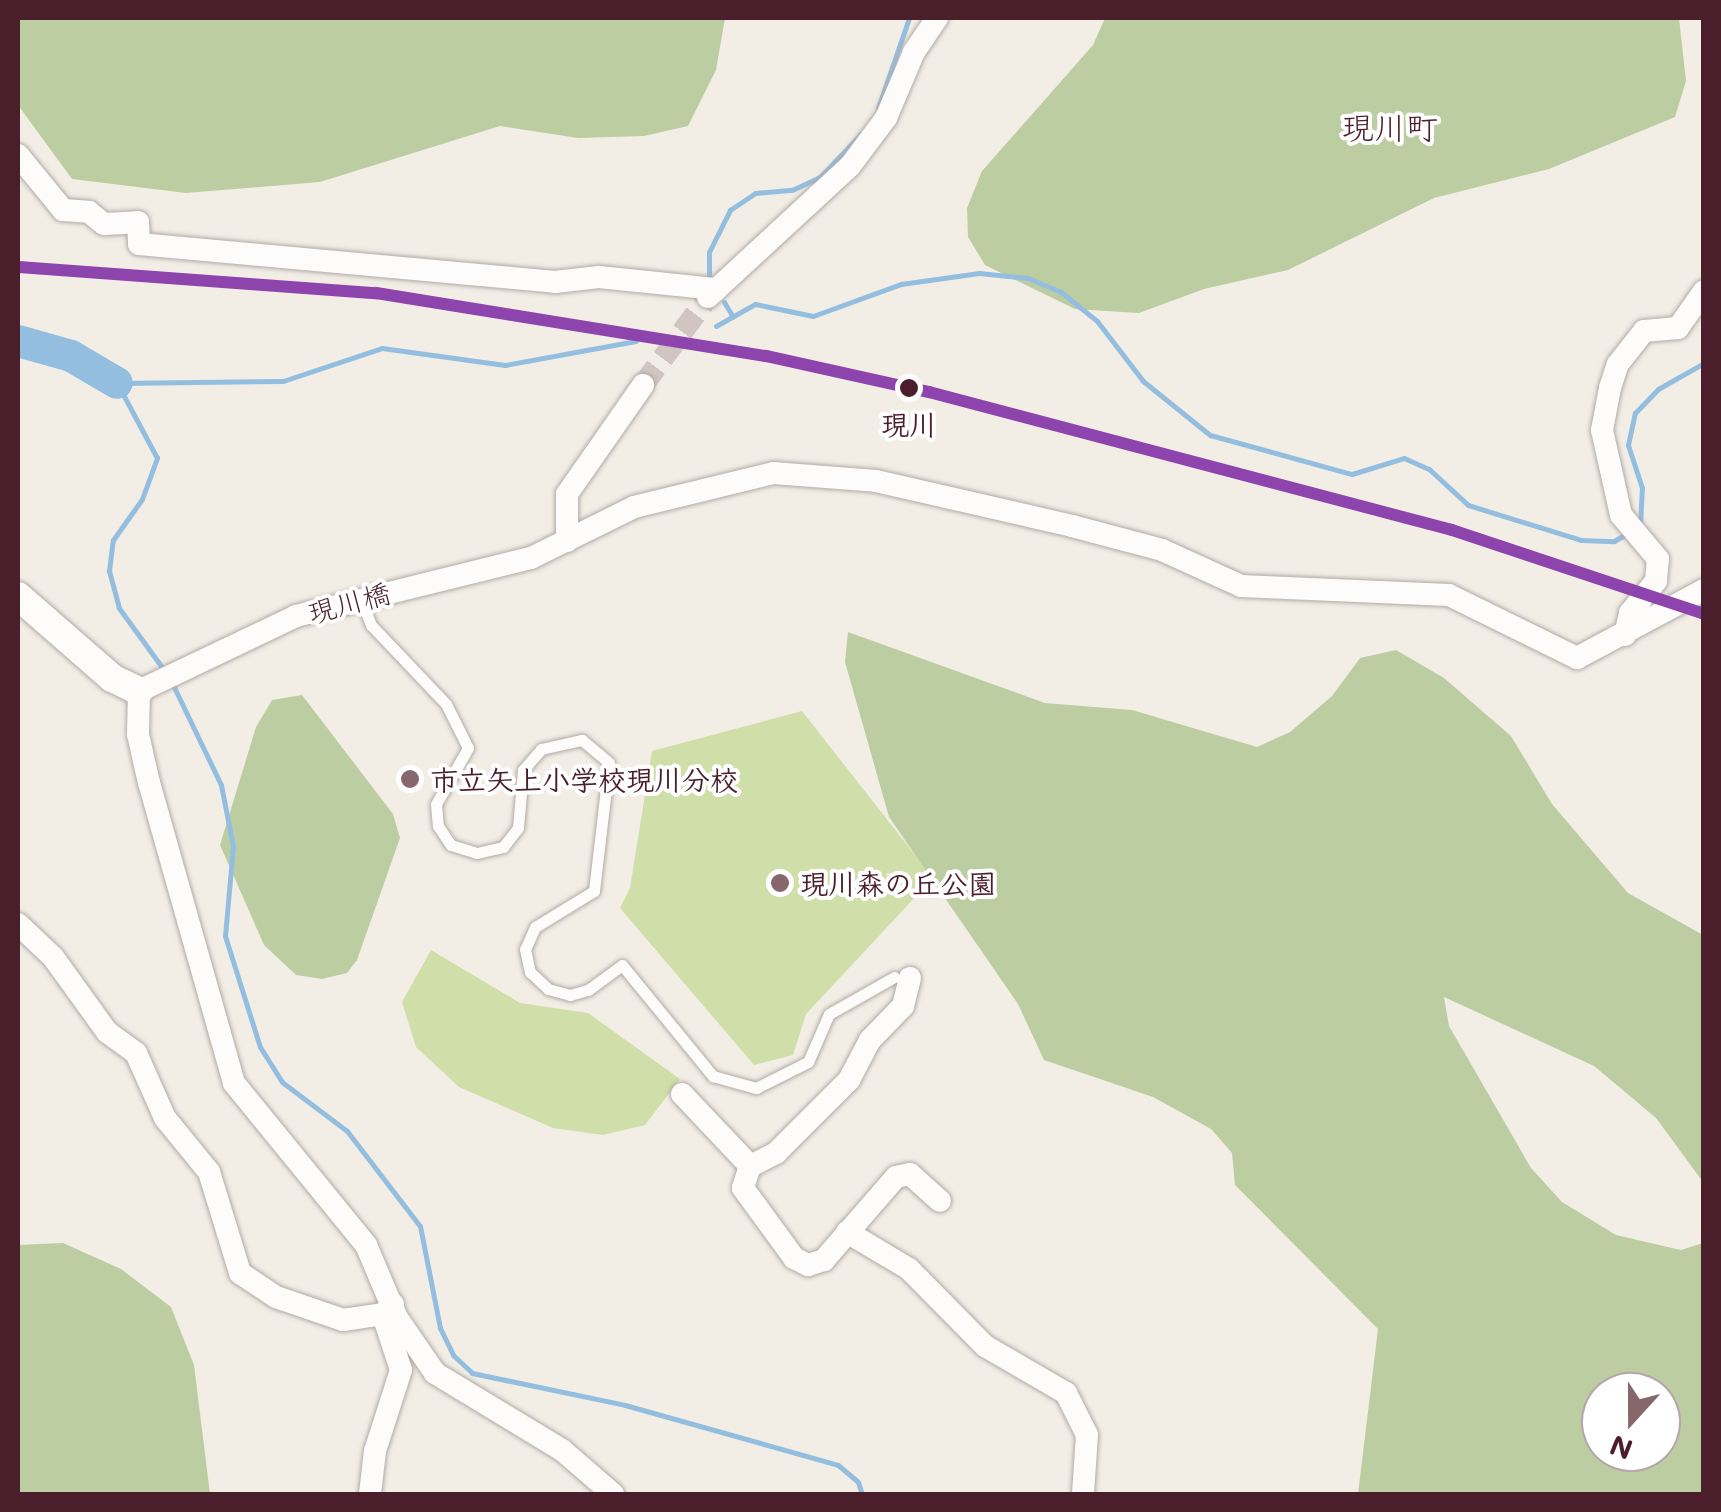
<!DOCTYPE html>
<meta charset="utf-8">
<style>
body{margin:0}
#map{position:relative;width:1721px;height:1512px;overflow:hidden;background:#f2eee6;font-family:Mali,"Klee One",sans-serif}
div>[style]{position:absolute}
.green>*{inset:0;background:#d0dea9}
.forest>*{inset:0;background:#bccea1}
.stream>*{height:5px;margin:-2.5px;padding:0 2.5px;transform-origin:2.5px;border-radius:2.5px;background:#94bee0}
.river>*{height:32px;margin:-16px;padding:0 16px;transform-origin:16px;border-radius:16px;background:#94bee0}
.minor-tunnel>*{height:22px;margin-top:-11px;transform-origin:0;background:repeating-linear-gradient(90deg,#d0c5c1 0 22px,transparent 0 33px)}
.roads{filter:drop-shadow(0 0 2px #b2aaa7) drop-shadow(0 0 2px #b2aaa7)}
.service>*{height:11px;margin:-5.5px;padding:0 5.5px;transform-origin:5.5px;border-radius:5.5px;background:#fdfcfb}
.minor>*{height:22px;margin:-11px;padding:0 11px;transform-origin:11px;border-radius:11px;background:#fdfcfb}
.tertiary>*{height:28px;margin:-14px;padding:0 14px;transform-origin:14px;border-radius:14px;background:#fdfcfb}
.rail-1>*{height:12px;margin:-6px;padding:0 6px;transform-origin:6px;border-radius:6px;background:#8e44ad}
.dots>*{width:28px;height:28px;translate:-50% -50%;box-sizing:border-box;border:5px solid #fff;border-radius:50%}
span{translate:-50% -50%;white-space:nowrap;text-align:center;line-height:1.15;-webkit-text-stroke:8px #fff;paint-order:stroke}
.stop-label{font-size:28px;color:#4a1f2b;font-weight:700}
.street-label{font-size:28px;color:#4a1f2b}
.poi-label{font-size:28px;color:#4a1f2b;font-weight:700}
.left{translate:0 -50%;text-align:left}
.quarter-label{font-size:32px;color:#4a1f2b}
.frame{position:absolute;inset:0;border:20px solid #4a1f2b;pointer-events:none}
.north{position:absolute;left:1581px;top:1372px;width:100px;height:100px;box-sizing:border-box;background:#fff;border:2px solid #b7a5aa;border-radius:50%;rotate:201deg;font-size:28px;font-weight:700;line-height:40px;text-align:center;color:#4a1f2b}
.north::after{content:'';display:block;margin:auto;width:35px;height:45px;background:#85676c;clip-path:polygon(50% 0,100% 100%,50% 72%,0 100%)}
</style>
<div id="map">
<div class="green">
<div style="clip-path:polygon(802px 711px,933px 878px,806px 1014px,793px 1055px,754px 1065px,620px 908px,630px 888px,652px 751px)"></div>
<div style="clip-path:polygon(431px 950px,520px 1003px,588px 1013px,680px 1079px,645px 1125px,603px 1135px,553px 1128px,459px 1087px,416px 1047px,402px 1002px)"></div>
</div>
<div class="forest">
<div style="clip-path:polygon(18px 18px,725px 18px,716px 70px,688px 126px,644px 136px,578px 138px,500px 126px,320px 182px,186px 193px,72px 179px,18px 105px)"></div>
<div style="clip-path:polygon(1105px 18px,1679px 18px,1686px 81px,1675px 117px,1549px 169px,1434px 198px,1288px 270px,1204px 289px,1139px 313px,1075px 309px,985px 265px,968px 237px,967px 208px,982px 171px,1093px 45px)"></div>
<div style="clip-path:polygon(evenodd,848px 632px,1045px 703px,1132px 710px,1257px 747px,1290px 732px,1332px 696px,1360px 658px,1396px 650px,1444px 678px,1511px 736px,1552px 804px,1628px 893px,1703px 935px,1703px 1182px,1656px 1118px,1594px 1066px,1444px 997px,1449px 1026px,1531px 1168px,1562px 1202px,1616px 1235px,1681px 1250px,1703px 1243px,1703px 1494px,1358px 1494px,1378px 1329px,1235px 1185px,1232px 1153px,1211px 1129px,1153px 1097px,1044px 1060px,1018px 1004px,889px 817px,845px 662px,848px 632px,1661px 1392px,1661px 1452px,1601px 1452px,1601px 1392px,1661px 1392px)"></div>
<div style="clip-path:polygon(302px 695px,393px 814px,400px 838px,357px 960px,347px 973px,322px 979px,296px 975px,264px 945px,220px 845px,256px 727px,272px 700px)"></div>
<div style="clip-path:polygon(63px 1243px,121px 1269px,171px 1307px,194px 1365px,210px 1494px,18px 1494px,18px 1245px)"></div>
</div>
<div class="stream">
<div style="left:878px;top:108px;width:95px;rotate:-71deg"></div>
<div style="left:709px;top:275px;width:23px;rotate:-90deg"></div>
<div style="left:709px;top:252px;width:47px;rotate:-63.4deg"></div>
<div style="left:730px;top:210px;width:30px;rotate:-34deg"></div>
<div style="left:755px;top:193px;width:37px;rotate:-5deg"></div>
<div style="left:792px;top:190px;width:31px;rotate:-25deg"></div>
<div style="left:820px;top:177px;width:59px;rotate:-46.4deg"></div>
<div style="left:724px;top:302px;width:17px;rotate:59deg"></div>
<div style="left:716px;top:326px;width:45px;rotate:-29.4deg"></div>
<div style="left:755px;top:304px;width:59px;rotate:11.7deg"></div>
<div style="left:813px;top:316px;width:94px;rotate:-20deg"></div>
<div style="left:901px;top:284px;width:79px;rotate:-8deg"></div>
<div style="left:979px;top:273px;width:49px;rotate:5.8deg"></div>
<div style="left:1028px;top:278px;width:36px;rotate:23deg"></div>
<div style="left:1061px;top:292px;width:46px;rotate:38.9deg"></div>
<div style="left:1097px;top:321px;width:76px;rotate:52.5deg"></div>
<div style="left:1143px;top:381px;width:86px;rotate:38.9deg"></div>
<div style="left:1210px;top:435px;width:147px;rotate:15.4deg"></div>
<div style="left:1352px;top:474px;width:54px;rotate:-17.1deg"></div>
<div style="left:1404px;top:458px;width:27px;rotate:24deg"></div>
<div style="left:1429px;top:469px;width:53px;rotate:42.7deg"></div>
<div style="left:1468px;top:505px;width:118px;rotate:17.2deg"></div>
<div style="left:1581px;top:540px;width:33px;rotate:2deg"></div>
<div style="left:1614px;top:541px;width:14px;rotate:-30deg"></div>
<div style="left:1640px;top:525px;width:37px;rotate:-87deg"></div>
<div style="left:1642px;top:488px;width:45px;rotate:-108deg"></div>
<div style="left:1628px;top:445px;width:33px;rotate:-78deg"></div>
<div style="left:1635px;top:413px;width:33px;rotate:-46deg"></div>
<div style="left:1658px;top:389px;width:53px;rotate:-29.5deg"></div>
<div style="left:164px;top:670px;width:77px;rotate:-126deg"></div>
<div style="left:119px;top:608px;width:38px;rotate:-105deg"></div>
<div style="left:109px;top:571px;width:31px;rotate:-83deg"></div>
<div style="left:113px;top:540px;width:50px;rotate:-54.7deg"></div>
<div style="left:142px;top:499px;width:44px;rotate:-69.9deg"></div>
<div style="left:157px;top:458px;width:85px;rotate:-118.1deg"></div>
<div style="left:117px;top:383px;width:166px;rotate:-0.7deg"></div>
<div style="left:283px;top:381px;width:104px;rotate:-18.4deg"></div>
<div style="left:382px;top:348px;width:124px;rotate:7.9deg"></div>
<div style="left:505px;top:365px;width:133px;rotate:-10.4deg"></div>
<div style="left:172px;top:683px;width:113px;rotate:64.3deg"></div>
<div style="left:221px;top:785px;width:62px;rotate:78.9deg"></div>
<div style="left:233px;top:846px;width:90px;rotate:95.1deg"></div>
<div style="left:225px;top:936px;width:116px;rotate:72.5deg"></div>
<div style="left:260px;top:1047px;width:41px;rotate:57.8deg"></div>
<div style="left:282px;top:1082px;width:81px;rotate:37deg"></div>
<div style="left:347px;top:1131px;width:120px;rotate:52.5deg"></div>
<div style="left:420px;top:1226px;width:104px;rotate:78.9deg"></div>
<div style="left:440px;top:1328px;width:30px;rotate:64deg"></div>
<div style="left:453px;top:1355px;width:26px;rotate:43deg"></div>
<div style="left:472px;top:1373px;width:156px;rotate:11.8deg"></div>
<div style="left:625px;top:1405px;width:221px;rotate:15.7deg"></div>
<div style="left:838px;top:1465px;width:26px;rotate:40deg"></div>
<div style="left:858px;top:1482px;width:13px;rotate:72deg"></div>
</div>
<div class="river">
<div style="left:18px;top:341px;width:55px;rotate:15.8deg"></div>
<div style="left:71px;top:356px;width:53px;rotate:30.4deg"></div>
</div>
<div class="minor-tunnel">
<div style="left:643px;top:385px;width:106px;rotate:-53.5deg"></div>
</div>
<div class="roads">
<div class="service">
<div style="left:361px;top:599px;width:28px;rotate:69deg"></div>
<div style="left:371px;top:625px;width:109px;rotate:46.5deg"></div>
<div style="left:446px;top:704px;width:49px;rotate:63.4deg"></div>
<div style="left:468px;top:748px;width:64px;rotate:119.7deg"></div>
<div style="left:436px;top:804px;width:22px;rotate:85deg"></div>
<div style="left:438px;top:826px;width:23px;rotate:56deg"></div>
<div style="left:451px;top:845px;width:27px;rotate:17deg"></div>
<div style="left:477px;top:853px;width:27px;rotate:-13deg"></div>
<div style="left:503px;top:847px;width:24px;rotate:-52deg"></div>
<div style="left:518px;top:828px;width:58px;rotate:-85.1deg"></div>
<div style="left:523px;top:770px;width:28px;rotate:-49deg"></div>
<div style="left:541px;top:749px;width:42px;rotate:-12.4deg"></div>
<div style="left:582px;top:740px;width:35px;rotate:40deg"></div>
<div style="left:609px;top:763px;width:129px;rotate:96.7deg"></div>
<div style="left:594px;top:891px;width:69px;rotate:148.6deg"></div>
<div style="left:535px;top:927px;width:24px;rotate:114deg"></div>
<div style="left:525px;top:949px;width:24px;rotate:78deg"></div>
<div style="left:530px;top:972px;width:25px;rotate:43deg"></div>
<div style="left:548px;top:989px;width:23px;rotate:15deg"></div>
<div style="left:570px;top:995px;width:19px;rotate:-16deg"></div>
<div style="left:588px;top:990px;width:42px;rotate:-36.3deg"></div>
<div style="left:622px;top:965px;width:144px;rotate:50.7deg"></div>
<div style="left:713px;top:1076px;width:45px;rotate:15.6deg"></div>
<div style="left:756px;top:1088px;width:58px;rotate:-26.6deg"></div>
<div style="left:808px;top:1062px;width:52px;rotate:-66.4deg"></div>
<div style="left:829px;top:1014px;width:75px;rotate:-29.6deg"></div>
</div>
<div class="minor">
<div style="left:18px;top:155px;width:71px;rotate:50.7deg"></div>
<div style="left:63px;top:210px;width:26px;rotate:4deg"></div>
<div style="left:89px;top:212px;width:19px;rotate:39deg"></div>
<div style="left:104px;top:224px;width:34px;rotate:-3deg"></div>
<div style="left:138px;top:222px;width:22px;rotate:87deg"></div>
<div style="left:139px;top:244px;width:418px;rotate:5.2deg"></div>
<div style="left:555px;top:282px;width:44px;rotate:-6.5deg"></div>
<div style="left:599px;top:277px;width:118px;rotate:5.9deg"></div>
<div style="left:708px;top:297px;width:193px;rotate:-42.7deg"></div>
<div style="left:850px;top:166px;width:60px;rotate:-53.1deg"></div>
<div style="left:886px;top:118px;width:72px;rotate:-67deg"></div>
<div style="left:914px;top:52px;width:41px;rotate:-55.9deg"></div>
<div style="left:567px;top:541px;width:47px;rotate:-90deg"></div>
<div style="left:567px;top:494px;width:133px;rotate:-55.1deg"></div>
<div style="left:1625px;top:635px;width:23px;rotate:-77deg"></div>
<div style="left:1630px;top:613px;width:41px;rotate:-50.9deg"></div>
<div style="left:1656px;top:581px;width:22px;rotate:-85deg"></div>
<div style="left:1658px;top:559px;width:57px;rotate:-130.1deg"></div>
<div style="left:1621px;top:515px;width:87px;rotate:-102.6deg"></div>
<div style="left:1602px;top:430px;width:43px;rotate:-79.2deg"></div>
<div style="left:1610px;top:388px;width:25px;rotate:-72deg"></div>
<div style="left:1618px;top:364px;width:42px;rotate:-51.8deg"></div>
<div style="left:1644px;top:331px;width:34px;rotate:-5deg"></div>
<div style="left:1678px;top:328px;width:45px;rotate:-54.9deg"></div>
<div style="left:18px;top:924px;width:48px;rotate:43.3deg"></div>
<div style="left:53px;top:957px;width:92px;rotate:54.2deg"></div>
<div style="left:107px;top:1032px;width:36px;rotate:36deg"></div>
<div style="left:136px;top:1053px;width:71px;rotate:66deg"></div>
<div style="left:165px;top:1118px;width:70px;rotate:50.8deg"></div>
<div style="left:209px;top:1172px;width:106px;rotate:72.9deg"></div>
<div style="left:240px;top:1273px;width:43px;rotate:33.7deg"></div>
<div style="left:276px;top:1297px;width:71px;rotate:18.9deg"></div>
<div style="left:343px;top:1320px;width:40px;rotate:-8.5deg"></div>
<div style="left:383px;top:1314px;width:14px;rotate:-45deg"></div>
<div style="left:910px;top:978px;width:29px;rotate:104deg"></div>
<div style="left:903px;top:1006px;width:47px;rotate:134.1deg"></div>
<div style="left:870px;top:1040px;width:45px;rotate:117.7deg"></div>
<div style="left:849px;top:1080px;width:103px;rotate:135deg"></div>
<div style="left:776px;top:1153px;width:29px;rotate:153deg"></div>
<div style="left:750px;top:1166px;width:23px;rotate:108deg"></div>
<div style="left:743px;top:1188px;width:87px;rotate:53.9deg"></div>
<div style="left:794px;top:1258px;width:16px;rotate:27deg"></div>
<div style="left:808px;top:1265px;width:17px;rotate:-17deg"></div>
<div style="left:824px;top:1260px;width:110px;rotate:-49.1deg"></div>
<div style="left:896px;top:1177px;width:14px;rotate:-12deg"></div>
<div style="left:910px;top:1174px;width:40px;rotate:42deg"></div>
<div style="left:682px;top:1094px;width:99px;rotate:46.6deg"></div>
<div style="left:847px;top:1232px;width:72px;rotate:30.8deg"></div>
<div style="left:909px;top:1269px;width:108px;rotate:45.4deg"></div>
<div style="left:985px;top:1346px;width:94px;rotate:30.1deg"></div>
<div style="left:1066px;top:1393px;width:47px;rotate:63.4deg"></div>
<div style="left:1087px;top:1435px;width:59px;rotate:93.9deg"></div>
<div style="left:370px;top:1494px;width:43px;rotate:-83.4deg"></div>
<div style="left:375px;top:1451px;width:85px;rotate:-72.2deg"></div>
<div style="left:401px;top:1370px;width:52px;rotate:-108.1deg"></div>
<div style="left:385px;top:1321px;width:8px;rotate:-14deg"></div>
<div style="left:613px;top:1494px;width:67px;rotate:-139.2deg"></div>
<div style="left:562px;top:1450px;width:149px;rotate:-148.8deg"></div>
<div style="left:435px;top:1373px;width:67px;rotate:-124.6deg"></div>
<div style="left:397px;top:1318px;width:79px;rotate:-113deg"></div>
<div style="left:366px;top:1245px;width:209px;rotate:-129.2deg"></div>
<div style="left:234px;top:1083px;width:312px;rotate:-105.8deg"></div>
<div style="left:149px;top:783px;width:50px;rotate:-102.7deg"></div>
<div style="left:138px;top:734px;width:43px;rotate:-88.7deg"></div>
<div style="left:139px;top:691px;width:174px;rotate:-25.5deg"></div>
<div style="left:296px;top:616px;width:242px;rotate:-13.9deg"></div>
<div style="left:531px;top:558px;width:115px;rotate:-26.3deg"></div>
<div style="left:634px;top:507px;width:143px;rotate:-13.7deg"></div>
<div style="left:773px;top:473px;width:103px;rotate:4.4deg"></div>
<div style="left:876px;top:481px;width:201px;rotate:12.9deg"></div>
<div style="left:1072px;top:526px;width:93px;rotate:14.9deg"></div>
<div style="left:1162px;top:550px;width:87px;rotate:24.5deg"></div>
<div style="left:1241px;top:586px;width:208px;rotate:2.5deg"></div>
<div style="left:1449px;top:595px;width:143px;rotate:26.2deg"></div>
<div style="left:1577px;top:658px;width:144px;rotate:-28.2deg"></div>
</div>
<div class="tertiary">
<div style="left:18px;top:596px;width:125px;rotate:41.1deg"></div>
<div style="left:112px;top:678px;width:30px;rotate:26deg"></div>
</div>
</div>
<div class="rail-1">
<div style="left:18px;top:267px;width:359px;rotate:4.2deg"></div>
<div style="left:376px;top:293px;width:395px;rotate:9.2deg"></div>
<div style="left:766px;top:356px;width:167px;rotate:12.5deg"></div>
<div style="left:929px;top:392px;width:541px;rotate:14.78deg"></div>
<div style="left:1452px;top:530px;width:266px;rotate:18.4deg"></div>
</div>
<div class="dots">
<div style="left:909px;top:388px;background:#4a1f2b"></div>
<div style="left:410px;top:779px;background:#85676c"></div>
<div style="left:780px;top:883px;background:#85676c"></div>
</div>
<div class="stop-label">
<span style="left:909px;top:424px">現川</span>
</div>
<div class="street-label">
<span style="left:349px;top:602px;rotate:-15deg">現川橋</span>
</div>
<div class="poi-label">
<span class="left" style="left:430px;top:779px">市立矢上小学校現川分校</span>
<span class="left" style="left:800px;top:883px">現川森の丘公園</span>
</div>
<div class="quarter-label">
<span style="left:1390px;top:126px">現川町</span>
</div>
<div class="frame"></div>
<div class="north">N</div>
</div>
